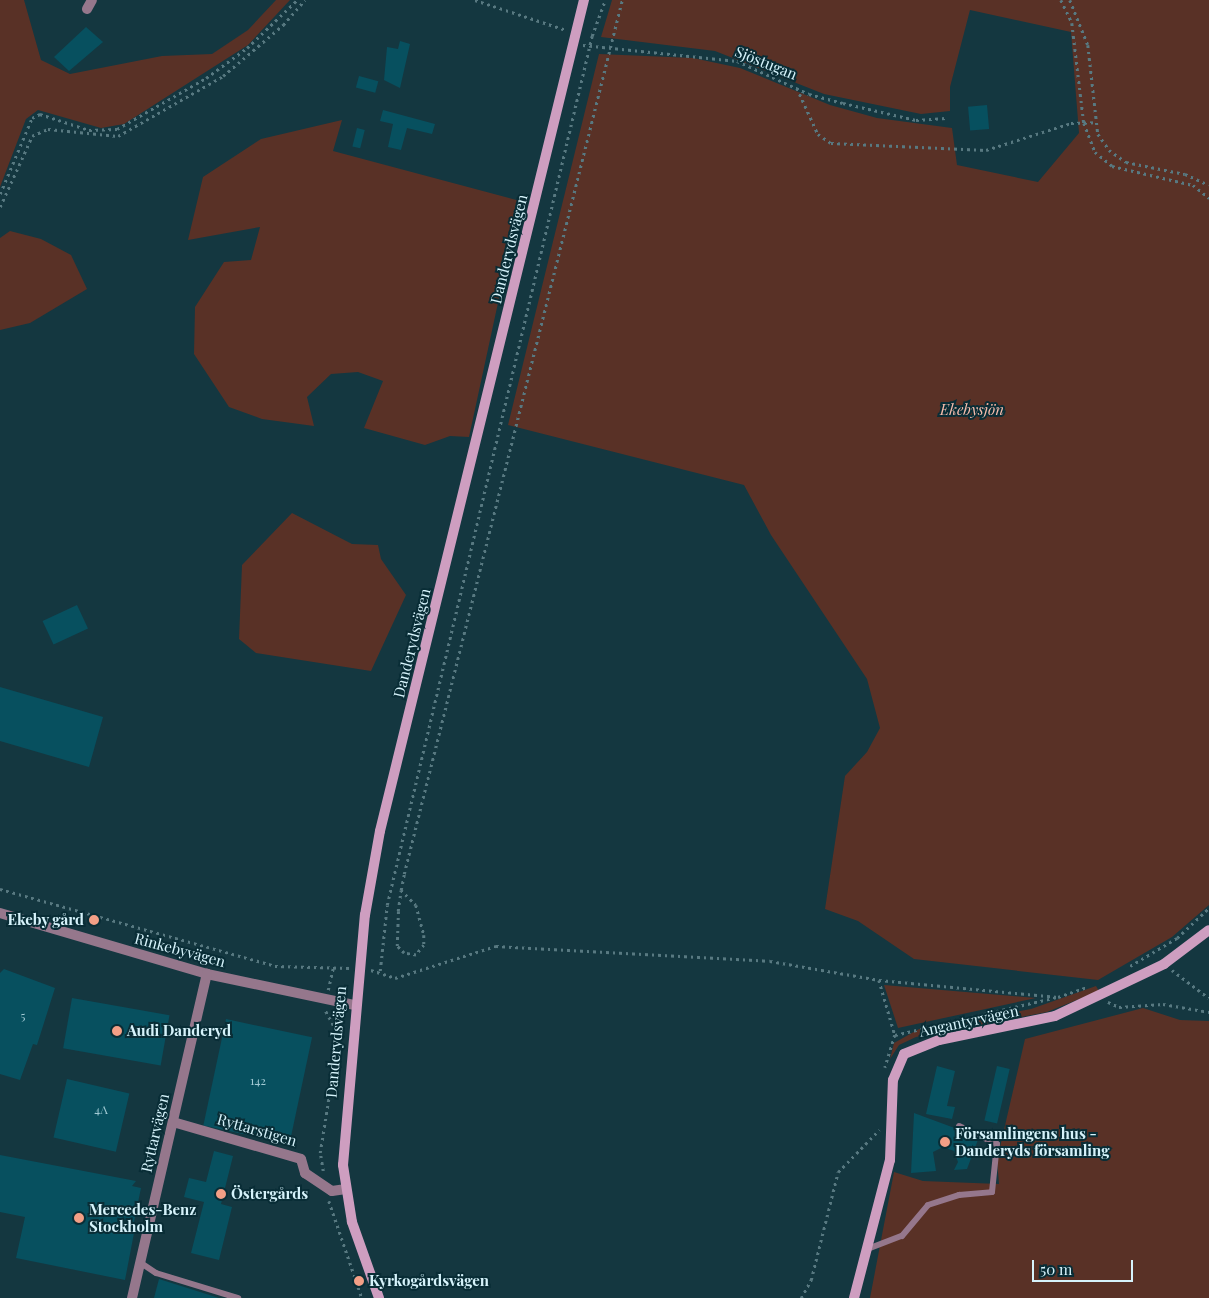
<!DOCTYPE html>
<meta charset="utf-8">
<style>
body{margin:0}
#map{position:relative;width:1209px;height:1298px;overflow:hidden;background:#143740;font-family:"Playfair Display",serif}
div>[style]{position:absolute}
.green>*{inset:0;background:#593126}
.building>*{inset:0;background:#07505f;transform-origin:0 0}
.path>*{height:2.5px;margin-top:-1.25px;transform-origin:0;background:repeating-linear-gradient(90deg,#587981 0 2.5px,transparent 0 6.5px)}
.lane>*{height:6px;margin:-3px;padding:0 3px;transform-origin:3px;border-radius:3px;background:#95778c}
.street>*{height:10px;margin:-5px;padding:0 5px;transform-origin:5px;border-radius:5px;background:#95778c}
.secondary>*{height:10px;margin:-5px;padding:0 5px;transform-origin:5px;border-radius:5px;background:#ce9ec0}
.dots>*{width:14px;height:14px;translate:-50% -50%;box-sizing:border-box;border:2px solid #092d36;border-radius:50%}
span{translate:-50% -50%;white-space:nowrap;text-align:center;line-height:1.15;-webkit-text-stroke:4px #092d36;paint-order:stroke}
.number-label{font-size:12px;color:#a2cad4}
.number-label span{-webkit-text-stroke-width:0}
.street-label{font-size:15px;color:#d6f3fb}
.park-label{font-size:15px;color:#f6bdad;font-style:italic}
.poi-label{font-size:15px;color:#d6f3fb;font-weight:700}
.right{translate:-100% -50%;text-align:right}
.left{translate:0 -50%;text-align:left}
.scale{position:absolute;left:1032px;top:1260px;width:101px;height:22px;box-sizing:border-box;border:2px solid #d6f3fb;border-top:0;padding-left:6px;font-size:15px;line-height:18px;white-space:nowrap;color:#d6f3fb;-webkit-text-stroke:4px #092d36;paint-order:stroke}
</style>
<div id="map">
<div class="green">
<div style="clip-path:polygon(0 0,24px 0,41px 60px,70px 74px,162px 56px,212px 54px,248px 30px,276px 0,290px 0,248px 45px,124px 124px,101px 128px,38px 110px,26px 119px,0 187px)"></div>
<div style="clip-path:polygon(612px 0,1209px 0,1209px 905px,1172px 937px,1098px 980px,914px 959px,858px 921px,825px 909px,845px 776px,867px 752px,880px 728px,867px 679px,771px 535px,744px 485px,508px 425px,599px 54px,693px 58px,740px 68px,830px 105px,877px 118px,952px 128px,957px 165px,1038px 182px,1079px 133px,1071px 32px,970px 10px,950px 87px,950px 111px,921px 114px,824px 94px,715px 51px,601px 37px)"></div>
<div style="clip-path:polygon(342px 120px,333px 151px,520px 201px,469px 437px,450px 436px,425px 445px,364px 428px,383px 381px,358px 372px,331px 374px,307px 397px,314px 426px,262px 419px,229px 407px,194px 354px,195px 307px,224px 262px,251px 260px,260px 227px,188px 240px,203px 177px,261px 139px)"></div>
<div style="clip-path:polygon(10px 231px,41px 239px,71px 255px,87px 289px,30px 323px,0 330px,0 238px)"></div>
<div style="clip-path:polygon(292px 513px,352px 544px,378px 545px,381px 559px,406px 595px,371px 671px,256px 653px,239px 639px,242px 565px)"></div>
<div style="clip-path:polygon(884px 985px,1036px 998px,898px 1028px)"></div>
<div style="clip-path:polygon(1096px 986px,1099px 991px,1047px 1012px,916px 1037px,899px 1045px,890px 1059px,894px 1043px,919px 1029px,1031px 1009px)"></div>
<div style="clip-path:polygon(1143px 1008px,1180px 1020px,1209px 1021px,1209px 1298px,870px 1298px,894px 1172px,923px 1181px,999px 1184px,997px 1160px,1025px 1039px)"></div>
</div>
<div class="building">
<div style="clip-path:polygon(86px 27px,103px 42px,69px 71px,54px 57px)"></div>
<div style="clip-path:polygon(400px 41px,410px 44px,400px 88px,384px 80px,387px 47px,398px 49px)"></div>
<div style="left:359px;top:76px;width:20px;height:12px;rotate:15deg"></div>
<div style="left:987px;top:105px;width:24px;height:19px;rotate:85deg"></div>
<div style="clip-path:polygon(383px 110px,435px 124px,432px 134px,407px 128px,401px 150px,388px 147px,393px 124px,380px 121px)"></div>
<div style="left:357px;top:128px;width:8px;height:19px;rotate:14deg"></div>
<div style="left:77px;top:605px;width:26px;height:38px;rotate:65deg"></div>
<div style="clip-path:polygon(0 687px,103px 717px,89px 767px,0 741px)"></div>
<div style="clip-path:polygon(4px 969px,55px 988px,37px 1045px,33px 1044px,20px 1080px,0 1074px,0 973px)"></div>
<div style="left:72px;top:998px;width:99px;height:51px;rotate:10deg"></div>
<div style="left:226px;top:1019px;width:88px;height:109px;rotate:12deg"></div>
<div style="clip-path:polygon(937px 1066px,955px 1071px,947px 1106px,955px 1107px,952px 1119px,926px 1114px)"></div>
<div style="left:997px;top:1066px;width:13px;height:56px;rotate:13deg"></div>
<div style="left:67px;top:1079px;width:64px;height:60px;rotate:13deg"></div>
<div style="clip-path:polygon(914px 1113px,979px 1137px,967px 1169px,954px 1170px,958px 1162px,954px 1151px,943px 1147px,933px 1152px,936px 1171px,911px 1173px)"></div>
<div style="clip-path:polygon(214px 1151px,233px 1156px,221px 1204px,232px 1207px,219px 1260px,191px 1253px,204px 1202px,184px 1197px,189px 1178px,206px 1182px)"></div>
<div style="clip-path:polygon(0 1155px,136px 1181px,132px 1186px,141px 1188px,134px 1222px,123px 1219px,120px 1230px,134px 1233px,125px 1280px,16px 1258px,25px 1217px,0 1212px)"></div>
<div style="clip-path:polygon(159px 1279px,219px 1298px,154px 1298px)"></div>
</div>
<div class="path">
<div style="left:475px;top:0;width:96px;rotate:18.2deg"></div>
<div style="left:1061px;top:0;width:25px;rotate:64deg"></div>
<div style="left:1072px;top:23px;width:101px;rotate:83.2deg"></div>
<div style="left:1084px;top:123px;width:31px;rotate:69deg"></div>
<div style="left:1095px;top:152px;width:22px;rotate:39deg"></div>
<div style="left:1112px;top:166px;width:83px;rotate:13.2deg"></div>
<div style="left:1193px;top:185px;width:21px;rotate:39deg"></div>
<div style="left:1070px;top:0;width:48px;rotate:68.2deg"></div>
<div style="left:1088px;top:45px;width:90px;rotate:83.6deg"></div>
<div style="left:1098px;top:134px;width:19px;rotate:55deg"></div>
<div style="left:1109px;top:150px;width:21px;rotate:35deg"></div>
<div style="left:1126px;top:162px;width:60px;rotate:11.5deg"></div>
<div style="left:1185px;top:174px;width:26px;rotate:25deg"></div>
<div style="left:583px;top:45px;width:155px;rotate:5.9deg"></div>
<div style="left:737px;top:61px;width:79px;rotate:24.6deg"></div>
<div style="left:809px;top:94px;width:35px;rotate:15deg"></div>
<div style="left:843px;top:103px;width:75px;rotate:13.1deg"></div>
<div style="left:916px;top:120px;width:30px;rotate:-4deg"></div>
<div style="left:797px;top:88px;width:51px;rotate:65.5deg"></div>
<div style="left:818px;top:134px;width:16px;rotate:35deg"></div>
<div style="left:831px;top:143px;width:155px;rotate:2.6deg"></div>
<div style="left:986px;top:150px;width:89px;rotate:-17.6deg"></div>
<div style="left:1071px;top:123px;width:25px;rotate:-2deg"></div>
<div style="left:0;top:194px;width:82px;rotate:-67.2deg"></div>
<div style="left:32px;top:118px;width:9px;rotate:-27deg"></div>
<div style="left:40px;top:114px;width:52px;rotate:18.1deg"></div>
<div style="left:89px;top:130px;width:28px;rotate:-2deg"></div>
<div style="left:117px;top:129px;width:103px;rotate:-29.8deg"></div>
<div style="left:206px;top:78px;width:51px;rotate:-36.2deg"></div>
<div style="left:247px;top:48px;width:69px;rotate:-43.8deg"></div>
<div style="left:0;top:207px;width:78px;rotate:-65.7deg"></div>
<div style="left:32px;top:136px;width:17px;rotate:-24deg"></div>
<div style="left:48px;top:129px;width:70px;rotate:5.7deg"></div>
<div style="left:118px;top:136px;width:121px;rotate:-29.7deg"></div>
<div style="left:223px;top:76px;width:79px;rotate:-40.4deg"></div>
<div style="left:283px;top:25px;width:33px;rotate:-49deg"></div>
<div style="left:0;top:889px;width:286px;rotate:15.6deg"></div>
<div style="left:275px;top:966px;width:75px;rotate:1.5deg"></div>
<div style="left:401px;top:890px;width:21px;rotate:45deg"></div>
<div style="left:416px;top:905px;width:31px;rotate:75deg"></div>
<div style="left:424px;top:935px;width:10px;rotate:90deg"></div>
<div style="left:424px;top:945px;width:13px;rotate:129deg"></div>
<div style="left:416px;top:955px;width:12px;rotate:-171deg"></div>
<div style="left:404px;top:953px;width:10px;rotate:-135deg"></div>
<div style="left:397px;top:946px;width:35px;rotate:-88deg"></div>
<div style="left:398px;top:911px;width:21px;rotate:-82deg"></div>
<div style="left:401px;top:890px;width:16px;rotate:-79deg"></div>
<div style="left:404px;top:874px;width:901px;rotate:-75.99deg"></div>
<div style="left:1130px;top:966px;width:55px;rotate:-30.8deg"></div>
<div style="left:1177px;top:938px;width:44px;rotate:-43.2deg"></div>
<div style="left:371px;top:970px;width:25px;rotate:18deg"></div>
<div style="left:395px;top:978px;width:106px;rotate:-17.6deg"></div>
<div style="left:496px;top:946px;width:274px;rotate:3.1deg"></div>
<div style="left:770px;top:961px;width:111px;rotate:9.9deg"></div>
<div style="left:879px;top:980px;width:180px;rotate:5.4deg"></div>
<div style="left:1058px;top:997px;width:31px;rotate:-19deg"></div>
<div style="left:1172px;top:970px;width:46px;rotate:37.1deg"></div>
<div style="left:380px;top:971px;width:66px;rotate:-83.9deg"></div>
<div style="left:387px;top:905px;width:893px;rotate:-76.73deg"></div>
<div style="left:592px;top:36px;width:38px;rotate:-70deg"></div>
<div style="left:879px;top:980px;width:57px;rotate:73.8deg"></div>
<div style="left:895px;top:1035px;width:34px;rotate:107deg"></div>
<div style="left:328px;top:990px;width:22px;rotate:-77deg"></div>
<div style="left:1108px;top:1002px;width:12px;rotate:24deg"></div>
<div style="left:1119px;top:1007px;width:44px;rotate:-3.9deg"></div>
<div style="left:1163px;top:1004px;width:47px;rotate:9.9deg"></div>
<div style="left:895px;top:1035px;width:166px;rotate:-13.2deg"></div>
<div style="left:323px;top:1171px;width:18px;rotate:-99deg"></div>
<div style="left:320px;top:1153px;width:102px;rotate:-81deg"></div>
<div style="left:336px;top:1052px;width:21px;rotate:-90deg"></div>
<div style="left:336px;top:1031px;width:24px;rotate:-118deg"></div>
<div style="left:329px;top:1201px;width:102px;rotate:71.2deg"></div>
<div style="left:801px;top:1298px;width:21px;rotate:-61deg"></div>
<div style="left:811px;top:1280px;width:111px;rotate:-76deg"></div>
<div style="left:838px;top:1172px;width:59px;rotate:-45.7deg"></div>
</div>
<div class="lane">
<div style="left:870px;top:1248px;width:34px;rotate:-21deg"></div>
<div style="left:902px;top:1236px;width:40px;rotate:-50deg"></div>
<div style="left:928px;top:1205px;width:33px;rotate:-18deg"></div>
<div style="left:959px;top:1195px;width:33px;rotate:-5deg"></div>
<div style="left:992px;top:1192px;width:48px;rotate:-84.1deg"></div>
<div style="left:997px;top:1144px;width:42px;rotate:-154.7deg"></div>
<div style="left:141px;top:1263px;width:18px;rotate:34deg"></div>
<div style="left:156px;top:1273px;width:86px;rotate:17deg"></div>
</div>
<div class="street">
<div style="left:87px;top:9px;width:10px;rotate:-61deg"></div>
<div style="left:0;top:913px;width:216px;rotate:16.4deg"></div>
<div style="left:207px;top:974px;width:150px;rotate:11.9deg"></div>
<div style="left:173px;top:1122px;width:133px;rotate:16.1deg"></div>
<div style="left:301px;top:1159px;width:15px;rotate:74deg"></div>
<div style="left:305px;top:1173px;width:32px;rotate:34deg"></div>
<div style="left:332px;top:1191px;width:14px;rotate:-8deg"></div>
<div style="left:132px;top:1298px;width:333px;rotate:-77deg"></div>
</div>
<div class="secondary">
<div style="left:379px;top:1298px;width:81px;rotate:-109.6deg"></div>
<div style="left:352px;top:1222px;width:58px;rotate:-99deg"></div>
<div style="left:343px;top:1165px;width:251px;rotate:-85deg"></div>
<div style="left:365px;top:915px;width:85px;rotate:-79.9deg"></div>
<div style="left:380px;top:831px;width:856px;rotate:-76.21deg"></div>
<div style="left:854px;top:1298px;width:143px;rotate:-75.4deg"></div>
<div style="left:890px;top:1160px;width:80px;rotate:-87.9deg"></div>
<div style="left:893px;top:1080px;width:28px;rotate:-67deg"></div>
<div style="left:904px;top:1054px;width:38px;rotate:-22deg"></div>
<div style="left:939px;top:1040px;width:118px;rotate:-11.7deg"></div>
<div style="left:1055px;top:1016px;width:121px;rotate:-25.5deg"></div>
<div style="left:1164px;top:964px;width:56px;rotate:-37.1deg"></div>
</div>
<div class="dots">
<div style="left:94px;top:920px;background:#f39f86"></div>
<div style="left:117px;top:1031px;background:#f39f86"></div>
<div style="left:945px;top:1142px;background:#f39f86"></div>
<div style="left:221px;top:1194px;background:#f39f86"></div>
<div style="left:79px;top:1218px;background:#f39f86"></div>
<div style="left:359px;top:1281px;background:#f39f86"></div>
</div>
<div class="number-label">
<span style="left:23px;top:1016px">5</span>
<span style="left:258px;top:1081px">142</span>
<span style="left:101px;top:1110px">4A</span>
</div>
<div class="street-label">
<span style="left:766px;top:63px;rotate:22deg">Sjöstugan</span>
<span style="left:509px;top:249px;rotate:-76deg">Danderydsvägen</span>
<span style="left:412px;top:643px;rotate:-76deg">Danderydsvägen</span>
<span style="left:180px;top:950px;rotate:15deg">Rinkebyvägen</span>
<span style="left:969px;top:1021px;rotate:-12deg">Angantyrvägen</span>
<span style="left:336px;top:1042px;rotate:-85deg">Danderydsvägen</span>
<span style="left:257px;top:1130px;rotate:16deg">Ryttarstigen</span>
<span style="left:155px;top:1133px;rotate:-77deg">Ryttarvägen</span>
</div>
<div class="park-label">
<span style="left:972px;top:410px">Ekebysjön</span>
</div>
<div class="poi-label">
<span class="right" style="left:84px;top:920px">Ekeby gård</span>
<span class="left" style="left:127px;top:1031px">Audi Danderyd</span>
<span class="left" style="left:955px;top:1142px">Församlingens hus -<br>Danderyds församling</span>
<span class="left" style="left:231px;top:1194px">Östergårds</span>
<span class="left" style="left:89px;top:1218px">Mercedes-Benz<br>Stockholm</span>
<span class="left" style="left:369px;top:1281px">Kyrkogårdsvägen</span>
</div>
<div class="scale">50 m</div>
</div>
